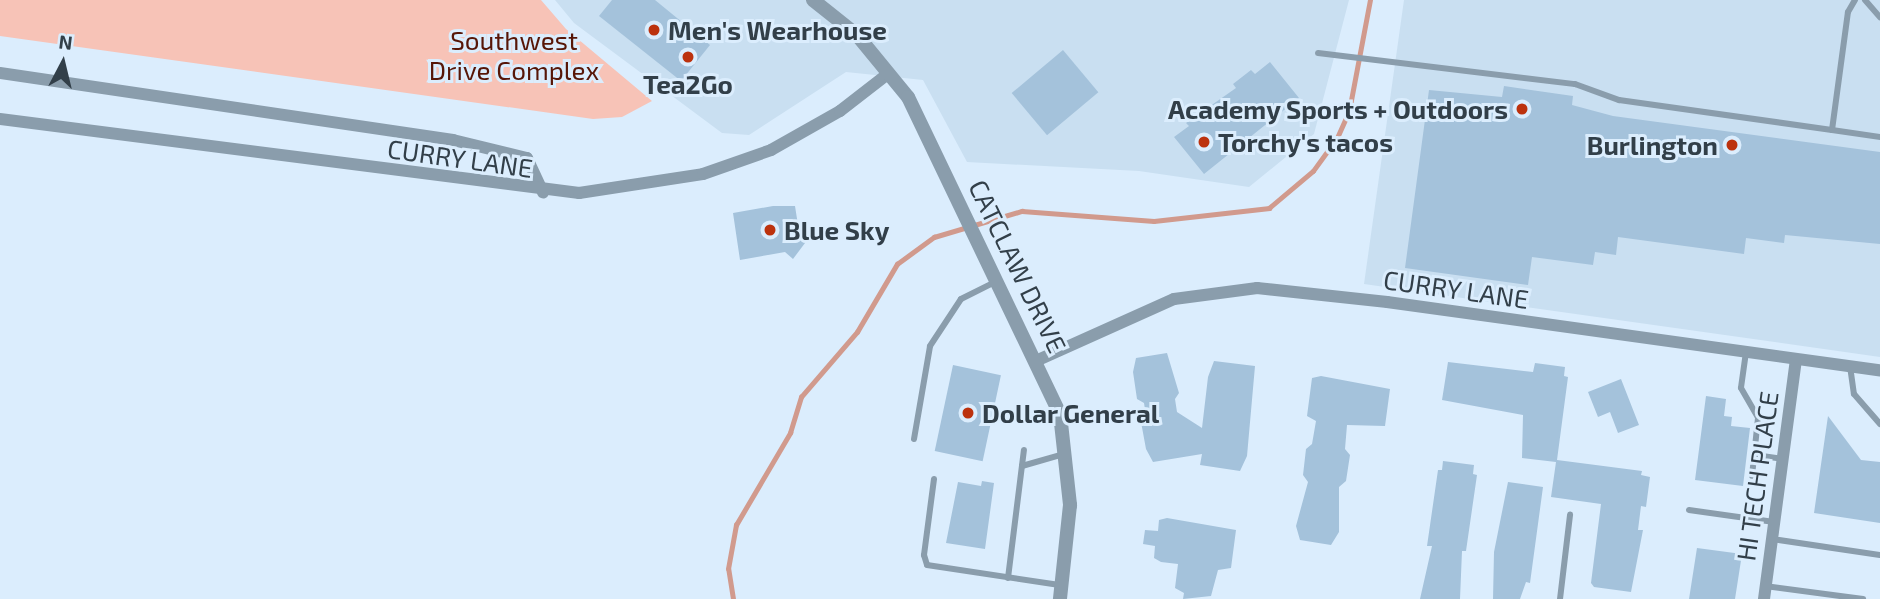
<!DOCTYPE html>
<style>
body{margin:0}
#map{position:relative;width:1880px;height:599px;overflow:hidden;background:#dbedfd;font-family:"Exo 2",sans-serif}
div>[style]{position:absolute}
.built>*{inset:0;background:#c9dff1}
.green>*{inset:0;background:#f7c3b7}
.stream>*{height:4.5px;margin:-2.25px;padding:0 2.25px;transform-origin:2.25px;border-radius:2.25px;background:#d19a8d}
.building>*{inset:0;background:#a4c2db;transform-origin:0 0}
.service>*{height:6px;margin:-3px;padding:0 3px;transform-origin:3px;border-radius:3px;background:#8a9dac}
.minor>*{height:12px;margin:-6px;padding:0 6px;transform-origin:6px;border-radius:6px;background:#8a9dac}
.tertiary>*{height:14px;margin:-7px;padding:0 7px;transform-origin:7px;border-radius:7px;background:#8a9dac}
.dots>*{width:19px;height:19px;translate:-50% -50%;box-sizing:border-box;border:4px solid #dbedfd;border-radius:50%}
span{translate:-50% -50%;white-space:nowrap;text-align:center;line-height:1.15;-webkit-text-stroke:6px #dbedfd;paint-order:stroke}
.poi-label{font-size:26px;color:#323f49;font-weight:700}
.left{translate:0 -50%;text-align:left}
.right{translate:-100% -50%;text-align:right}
.park-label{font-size:26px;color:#571607}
.street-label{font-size:26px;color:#323f49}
.north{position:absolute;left:28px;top:28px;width:70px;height:70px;-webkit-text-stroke:5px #dbedfd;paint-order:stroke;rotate:7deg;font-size:19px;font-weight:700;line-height:28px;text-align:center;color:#323f49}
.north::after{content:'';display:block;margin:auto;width:24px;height:32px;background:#323f49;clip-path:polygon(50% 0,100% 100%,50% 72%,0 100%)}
</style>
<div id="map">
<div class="built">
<div style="clip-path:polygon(555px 0,1349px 0,1314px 134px,1249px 187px,1139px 171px,967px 162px,923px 80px,846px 72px,749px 135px,722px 133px,574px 23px)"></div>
<div style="clip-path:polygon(1404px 0,1880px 0,1880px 357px,1364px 284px)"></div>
</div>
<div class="green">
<div style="clip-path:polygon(0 0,541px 0,566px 29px,652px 101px,622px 117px,593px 119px,0 36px)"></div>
</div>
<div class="stream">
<div style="left:733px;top:599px;width:30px;rotate:-99deg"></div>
<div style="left:728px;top:569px;width:45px;rotate:-79.7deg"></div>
<div style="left:736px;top:525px;width:107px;rotate:-59.6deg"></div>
<div style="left:790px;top:433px;width:38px;rotate:-73deg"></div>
<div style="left:801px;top:397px;width:86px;rotate:-49.3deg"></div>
<div style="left:857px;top:332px;width:79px;rotate:-59.5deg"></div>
<div style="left:897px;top:264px;width:46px;rotate:-36.1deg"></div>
<div style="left:934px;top:237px;width:92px;rotate:-16.5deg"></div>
<div style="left:1022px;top:211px;width:132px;rotate:4.3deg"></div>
<div style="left:1154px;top:221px;width:116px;rotate:-6.4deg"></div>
<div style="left:1269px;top:208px;width:57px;rotate:-40.1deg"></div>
<div style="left:1313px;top:171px;width:41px;rotate:-54deg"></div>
<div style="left:1337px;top:138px;width:30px;rotate:-66deg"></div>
<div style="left:1349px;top:111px;width:113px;rotate:-79.3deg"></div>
</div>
<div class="building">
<div style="clip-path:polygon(612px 0,655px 0,710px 45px,681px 81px,599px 16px)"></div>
<div style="left:1063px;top:50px;width:55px;height:67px;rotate:50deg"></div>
<div style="clip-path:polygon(1270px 62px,1299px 98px,1204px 174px,1174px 137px,1189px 126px,1186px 123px,1236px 88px,1233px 84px,1251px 70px,1255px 74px)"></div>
<div style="clip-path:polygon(1504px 86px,1573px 96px,1572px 105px,1613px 116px,1880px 152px,1880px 244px,1785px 235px,1784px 243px,1746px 238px,1744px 254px,1618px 237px,1616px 255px,1595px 252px,1593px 265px,1532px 257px,1528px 285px,1405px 268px,1429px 90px,1502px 97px)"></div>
<div style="clip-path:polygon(773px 206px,795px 206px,798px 225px,811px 235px,793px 259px,785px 252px,740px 260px,733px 213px)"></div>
<div style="clip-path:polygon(1167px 353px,1179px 393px,1175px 399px,1177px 412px,1202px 428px,1208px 377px,1214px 361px,1255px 366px,1247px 456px,1240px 471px,1200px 465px,1202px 454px,1153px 462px,1146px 449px,1141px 422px,1146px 416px,1144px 403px,1137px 399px,1133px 372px,1136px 358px)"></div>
<div style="clip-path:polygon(1448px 362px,1533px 372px,1535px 363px,1565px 367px,1564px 376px,1568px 377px,1557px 460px,1642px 471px,1641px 475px,1650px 477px,1646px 507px,1641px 506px,1638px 530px,1643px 530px,1631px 592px,1594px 587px,1591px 583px,1601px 504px,1551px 497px,1556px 462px,1522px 458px,1523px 415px,1442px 400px)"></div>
<div style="left:953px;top:365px;width:49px;height:88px;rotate:12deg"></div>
<div style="clip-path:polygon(1321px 376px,1390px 389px,1385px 426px,1347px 425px,1345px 449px,1350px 455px,1346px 481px,1339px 487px,1339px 532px,1331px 545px,1300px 540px,1296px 526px,1308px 482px,1303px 475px,1306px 449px,1312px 444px,1316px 421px,1307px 416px,1312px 378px)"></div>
<div style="clip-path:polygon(1621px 379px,1639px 425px,1618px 433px,1610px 412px,1598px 417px,1588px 392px)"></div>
<div style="clip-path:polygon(1706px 396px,1726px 399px,1724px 416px,1732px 417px,1731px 426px,1750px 428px,1743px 486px,1695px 480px)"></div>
<div style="clip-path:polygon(1828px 416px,1861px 460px,1880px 462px,1880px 523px,1814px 513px)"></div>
<div style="clip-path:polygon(1443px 461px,1474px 465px,1473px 474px,1477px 475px,1466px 551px,1462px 551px,1460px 599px,1420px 599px,1432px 546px,1427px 546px,1438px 470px,1442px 470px)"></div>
<div style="clip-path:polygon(982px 481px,994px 483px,985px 549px,946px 543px,958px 482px,981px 486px)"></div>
<div style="clip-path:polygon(1508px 482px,1543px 487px,1530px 583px,1526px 582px,1520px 599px,1493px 599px,1494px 552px)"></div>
<div style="clip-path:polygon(1167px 518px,1236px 530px,1231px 568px,1218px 570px,1211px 596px,1183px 599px,1184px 593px,1175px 588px,1178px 564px,1161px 562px,1154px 558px,1155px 546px,1143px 544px,1145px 530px,1158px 531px,1159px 520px)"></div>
<div style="clip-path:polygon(1697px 548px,1742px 554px,1735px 599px,1689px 599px)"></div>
</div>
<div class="service">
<div style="left:1865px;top:0;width:23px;rotate:49deg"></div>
<div style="left:1318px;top:53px;width:259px;rotate:6.9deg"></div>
<div style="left:1575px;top:84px;width:47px;rotate:20deg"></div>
<div style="left:1619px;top:100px;width:215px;rotate:8deg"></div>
<div style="left:1832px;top:130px;width:119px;rotate:-82.3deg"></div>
<div style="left:1848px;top:12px;width:14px;rotate:-60deg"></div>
<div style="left:1832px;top:130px;width:49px;rotate:8.3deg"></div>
<div style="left:1746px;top:352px;width:36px;rotate:98deg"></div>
<div style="left:1741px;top:388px;width:34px;rotate:60deg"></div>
<div style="left:1758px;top:418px;width:58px;rotate:95.9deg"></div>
<div style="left:1850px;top:366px;width:28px;rotate:82deg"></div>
<div style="left:1854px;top:394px;width:40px;rotate:49deg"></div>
<div style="left:914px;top:439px;width:94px;rotate:-80.2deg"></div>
<div style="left:930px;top:346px;width:56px;rotate:-56.6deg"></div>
<div style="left:961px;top:299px;width:40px;rotate:-26.6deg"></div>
<div style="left:1755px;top:455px;width:28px;rotate:8deg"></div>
<div style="left:1022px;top:466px;width:44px;rotate:-15.9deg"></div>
<div style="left:934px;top:479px;width:77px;rotate:97.5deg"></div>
<div style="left:924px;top:555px;width:10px;rotate:73deg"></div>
<div style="left:927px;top:565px;width:134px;rotate:8.6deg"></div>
<div style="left:1689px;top:510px;width:86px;rotate:8deg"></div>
<div style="left:1772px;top:539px;width:109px;rotate:8.4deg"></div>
<div style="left:1008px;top:578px;width:129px;rotate:-82.9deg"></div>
<div style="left:1765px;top:586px;width:99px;rotate:7.6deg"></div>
<div style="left:1560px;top:599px;width:85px;rotate:-83.2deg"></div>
</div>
<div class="minor">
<div style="left:0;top:73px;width:458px;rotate:8.4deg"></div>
<div style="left:453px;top:140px;width:76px;rotate:13.7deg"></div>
<div style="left:527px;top:158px;width:38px;rotate:65deg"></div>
<div style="left:0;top:119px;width:584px;rotate:7.28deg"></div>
<div style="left:579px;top:193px;width:125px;rotate:-8.7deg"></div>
<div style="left:703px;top:174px;width:72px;rotate:-19.4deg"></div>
<div style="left:771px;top:150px;width:79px;rotate:-29.5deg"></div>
<div style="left:840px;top:111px;width:62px;rotate:-37.8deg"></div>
<div style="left:1038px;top:360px;width:149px;rotate:-24.2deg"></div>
<div style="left:1174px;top:299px;width:84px;rotate:-7.5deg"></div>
<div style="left:1257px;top:288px;width:131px;rotate:6.1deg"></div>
<div style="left:1387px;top:302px;width:498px;rotate:7.9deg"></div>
<div style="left:1764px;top:599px;width:241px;rotate:-82.4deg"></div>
</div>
<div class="tertiary">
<div style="left:813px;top:0;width:56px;rotate:38.5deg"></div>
<div style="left:857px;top:35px;width:80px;rotate:50.6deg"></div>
<div style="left:908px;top:97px;width:352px;rotate:64.4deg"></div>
<div style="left:1060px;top:414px;width:92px;rotate:83.7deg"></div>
<div style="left:1070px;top:505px;width:95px;rotate:96.1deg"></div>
</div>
<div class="dots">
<div style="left:654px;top:30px;background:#bc320e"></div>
<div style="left:688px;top:57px;background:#bc320e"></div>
<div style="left:1522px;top:109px;background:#bc320e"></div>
<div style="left:1204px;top:142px;background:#bc320e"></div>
<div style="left:1732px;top:145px;background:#bc320e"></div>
<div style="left:770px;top:230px;background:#bc320e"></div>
<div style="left:968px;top:413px;background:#bc320e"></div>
</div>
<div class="poi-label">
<span class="left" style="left:668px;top:30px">Men's Wearhouse</span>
<span style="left:688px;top:84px">Tea2Go</span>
<span class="right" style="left:1508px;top:109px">Academy Sports + Outdoors</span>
<span class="left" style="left:1218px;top:142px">Torchy's tacos</span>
<span class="right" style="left:1718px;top:145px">Burlington</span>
<span class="left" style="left:784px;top:230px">Blue Sky</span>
<span class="left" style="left:982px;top:413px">Dollar General</span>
</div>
<div class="park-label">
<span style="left:514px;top:55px">Southwest<br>Drive Complex</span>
</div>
<div class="street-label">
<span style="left:460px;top:158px;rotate:8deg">CURRY LANE</span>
<span style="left:1018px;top:266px;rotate:64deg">CATCLAW DRIVE</span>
<span style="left:1456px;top:289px;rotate:8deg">CURRY LANE</span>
<span style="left:1757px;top:476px;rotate:-82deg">HI TECH PLACE</span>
</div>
<div class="north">N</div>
</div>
